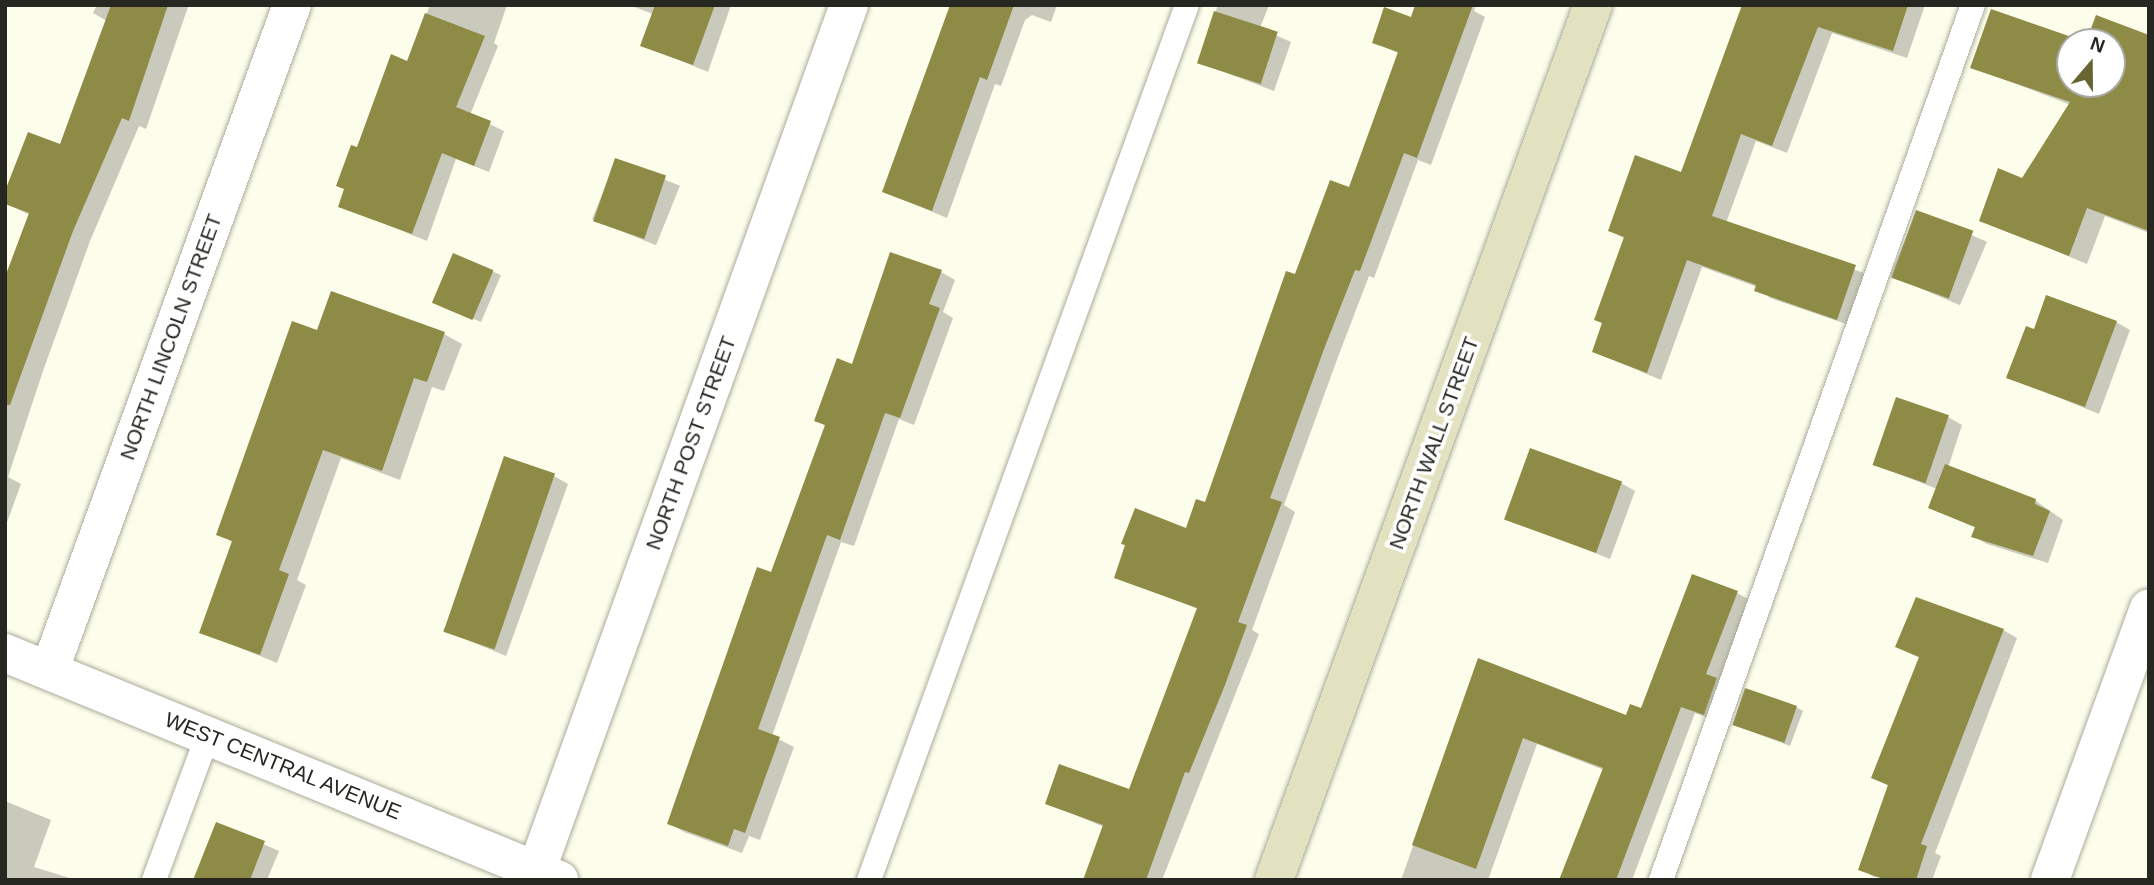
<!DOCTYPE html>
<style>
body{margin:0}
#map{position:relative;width:2154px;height:885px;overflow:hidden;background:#fdfdec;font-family:Arial,sans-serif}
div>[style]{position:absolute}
.shadow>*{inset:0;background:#0003;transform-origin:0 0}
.building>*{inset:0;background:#8e8b46;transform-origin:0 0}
.roads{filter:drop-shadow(0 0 2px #abab9c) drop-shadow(0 0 2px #abab9c)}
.lane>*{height:24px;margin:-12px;padding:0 12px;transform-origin:12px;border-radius:12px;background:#fff}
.street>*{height:38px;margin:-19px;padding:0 19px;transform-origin:19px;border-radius:19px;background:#fff}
.secondary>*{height:38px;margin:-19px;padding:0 19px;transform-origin:19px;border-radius:19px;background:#e3e2c0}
span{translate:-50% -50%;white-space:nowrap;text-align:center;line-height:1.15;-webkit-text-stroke:7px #fff;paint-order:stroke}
.street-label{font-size:21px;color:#272721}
.frame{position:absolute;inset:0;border:7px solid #272721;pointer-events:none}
.north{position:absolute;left:2056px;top:28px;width:70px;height:70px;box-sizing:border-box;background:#fff;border:2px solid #a9a9a6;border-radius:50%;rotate:20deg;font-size:19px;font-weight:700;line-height:28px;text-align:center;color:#272721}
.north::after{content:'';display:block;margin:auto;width:24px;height:32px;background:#676532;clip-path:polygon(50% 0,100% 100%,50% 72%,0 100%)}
</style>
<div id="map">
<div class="shadow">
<div style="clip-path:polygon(97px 5px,188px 7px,146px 129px,139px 126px,90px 241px,43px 371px,8px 477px,21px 484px,5px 528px,5px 282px,30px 215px,5px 203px,61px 147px,107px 21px,93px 13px)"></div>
<div style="clip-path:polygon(430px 5px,507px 5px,494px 43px,498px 46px,470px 115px,504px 131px,489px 172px,456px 159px,427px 241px,340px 206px,358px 149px,408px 63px)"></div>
<div style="clip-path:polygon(629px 5px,731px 5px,708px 72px,642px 45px,653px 14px)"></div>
<div style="clip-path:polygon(954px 5px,1057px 5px,1051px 22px,1032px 15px,1025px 20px,1001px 86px,995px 84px,947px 218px,885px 192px)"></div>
<div style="clip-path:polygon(1218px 5px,1269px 5px,1260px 28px,1291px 42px,1274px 91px,1198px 62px)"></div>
<div style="clip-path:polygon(1417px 5px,1476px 5px,1474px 11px,1485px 17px,1431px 165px,1418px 160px,1374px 278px,1369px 276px,1338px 357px,1284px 505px,1295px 512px,1252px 630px,1259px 634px,1162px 880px,1085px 880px,1104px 827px,1047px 803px,1130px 791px,1198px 609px,1116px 577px,1187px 530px,1206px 505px,1296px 276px,1350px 189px,1400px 54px,1374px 42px,1412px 19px)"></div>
<div style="clip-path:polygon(1743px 5px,1925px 5px,1907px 58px,1832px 33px,1787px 153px,1756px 141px,1726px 223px,1869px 275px,1852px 326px,1770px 298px,1757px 287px,1702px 267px,1661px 380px,1594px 352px,1625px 239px,1610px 230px,1682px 174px)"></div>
<div style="clip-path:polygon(1992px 11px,2080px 42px,2070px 42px,2070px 84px,2112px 84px,2112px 42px,2088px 42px,2149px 37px,2149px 233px,2105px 216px,2087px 264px,1981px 220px,2023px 180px,2071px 105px,1972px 67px)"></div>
<div style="left:616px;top:160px;width:69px;height:64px;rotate:22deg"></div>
<div style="left:1917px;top:212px;width:76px;height:69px;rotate:23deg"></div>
<div style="clip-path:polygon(454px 255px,501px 275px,481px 322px,442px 306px)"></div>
<div style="clip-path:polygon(941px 272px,955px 280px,943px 312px,953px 318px,914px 425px,899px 419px,854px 546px,841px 542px,772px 736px,794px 747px,760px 840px,749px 836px,742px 853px,684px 832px,669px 823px,772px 574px,826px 426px,816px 420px,853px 366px)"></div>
<div style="clip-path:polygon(2116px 322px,2130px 330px,2099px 414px,2008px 377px,2035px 331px)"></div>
<div style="clip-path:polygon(318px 332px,444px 334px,462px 344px,444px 391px,432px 387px,400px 480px,341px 458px,297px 580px,306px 585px,277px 663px,201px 632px,234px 543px,218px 534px)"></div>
<div style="clip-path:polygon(1948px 417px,1962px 425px,1948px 468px,2036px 501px,2063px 520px,2048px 563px,1987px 544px,1973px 536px,1976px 528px,1930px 508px,1937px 489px,1874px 464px)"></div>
<div style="clip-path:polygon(554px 476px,568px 484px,506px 656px,443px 630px)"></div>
<div style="clip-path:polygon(1621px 483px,1635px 491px,1610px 559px,1506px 518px)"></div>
<div style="clip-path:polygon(1737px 593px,1750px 600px,1718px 722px,1695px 713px,1632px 880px,1561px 880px,1604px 770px,1537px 744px,1488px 880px,1401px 880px,1479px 660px,1627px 717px,1642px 710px)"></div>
<div style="clip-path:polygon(2003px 630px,2017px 638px,1935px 853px,1941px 856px,1932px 880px,1874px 877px,1860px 869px,1889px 786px,1873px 777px,1920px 658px,1897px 647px)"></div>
<div style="clip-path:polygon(1796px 707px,1803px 711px,1790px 746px,1734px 725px)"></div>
<div style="clip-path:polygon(5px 801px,51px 820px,34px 867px,76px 880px,5px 880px)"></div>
<div style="clip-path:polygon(217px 824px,279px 851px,267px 880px,200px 880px)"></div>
</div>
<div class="building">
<div style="clip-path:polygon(111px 5px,168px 5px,129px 121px,122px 118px,73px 231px,10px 405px,5px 405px,5px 277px,29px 213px,5px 204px,5px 191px,28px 132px,60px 144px)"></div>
<div style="clip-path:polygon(655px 5px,715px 5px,693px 65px,640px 46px)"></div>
<div style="clip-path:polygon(950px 5px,1014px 5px,987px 80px,980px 77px,932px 211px,882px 192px)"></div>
<div style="clip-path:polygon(1415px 5px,1473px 5px,1417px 158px,1404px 153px,1360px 271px,1355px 270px,1324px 349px,1270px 498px,1282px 502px,1238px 622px,1247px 625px,1225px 685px,1189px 773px,1185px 772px,1146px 880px,1083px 880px,1103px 825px,1045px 804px,1059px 764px,1129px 789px,1197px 608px,1114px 578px,1125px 545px,1121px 544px,1135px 508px,1186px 528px,1196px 499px,1205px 502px,1286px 271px,1295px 274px,1330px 180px,1349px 187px,1398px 52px,1372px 43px,1384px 7px,1411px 17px)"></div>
<div style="clip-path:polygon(1742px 5px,1908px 5px,1893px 51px,1818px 27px,1772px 146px,1741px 134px,1712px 216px,1856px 265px,1837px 320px,1754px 291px,1756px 285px,1687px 260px,1647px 373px,1592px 352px,1602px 323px,1594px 320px,1624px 237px,1608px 231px,1635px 155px,1681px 172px)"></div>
<div style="clip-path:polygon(1991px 9px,2086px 42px,2070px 42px,2070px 84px,2112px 84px,2112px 42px,2086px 42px,2096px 15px,2149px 35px,2149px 231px,2087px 208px,2069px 256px,1979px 221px,1998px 168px,2022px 178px,2070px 102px,1970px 68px)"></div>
<div style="left:1214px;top:11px;width:67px;height:55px;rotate:18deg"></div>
<div style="clip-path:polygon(425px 13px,485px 36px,456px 107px,491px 121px,474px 166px,442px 153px,412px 234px,338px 207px,344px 189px,336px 186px,351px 145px,357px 147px,391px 54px,407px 61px)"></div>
<div style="left:615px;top:158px;width:54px;height:67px;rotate:19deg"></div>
<div style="left:1916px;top:210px;width:61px;height:72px;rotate:20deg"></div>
<div style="clip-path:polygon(890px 252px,942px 270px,929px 304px,940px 308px,900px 418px,885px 413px,840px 540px,827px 535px,758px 729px,780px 737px,745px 833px,734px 829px,728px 846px,667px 824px,757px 567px,771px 572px,825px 425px,814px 421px,837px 358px,852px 364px)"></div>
<div style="left:453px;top:253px;width:44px;height:54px;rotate:23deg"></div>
<div style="clip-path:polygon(331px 291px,445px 332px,427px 382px,414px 378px,382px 471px,323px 450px,279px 570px,289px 574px,260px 655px,199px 633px,232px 541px,216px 535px,292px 321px,317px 330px)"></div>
<div style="clip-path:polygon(2046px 295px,2117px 321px,2085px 407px,2006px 378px,2026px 326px,2034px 329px)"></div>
<div style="left:1896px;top:397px;width:56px;height:72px;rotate:19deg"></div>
<div style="left:1530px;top:448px;width:98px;height:76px;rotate:20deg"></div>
<div style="left:504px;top:456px;width:54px;height:186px;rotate:19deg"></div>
<div style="clip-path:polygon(1945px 464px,2036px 499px,2035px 504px,2050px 511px,2033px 556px,1971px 537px,1975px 527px,1928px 508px)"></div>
<div style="clip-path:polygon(1692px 574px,1738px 591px,1706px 674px,1717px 678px,1704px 715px,1681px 707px,1616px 880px,1559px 880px,1603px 768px,1523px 738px,1476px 869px,1412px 845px,1478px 658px,1626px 715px,1630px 704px,1641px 708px)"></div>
<div style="clip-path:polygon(1916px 597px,2004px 629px,1921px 844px,1927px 846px,1916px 880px,1886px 880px,1858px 870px,1888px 785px,1871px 778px,1919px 657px,1895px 647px)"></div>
<div style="left:1745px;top:688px;width:55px;height:39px;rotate:19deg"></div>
<div style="clip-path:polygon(216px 822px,265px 841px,250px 880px,193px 880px)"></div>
</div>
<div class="roads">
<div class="lane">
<div style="left:154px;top:880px;width:155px;rotate:-69.6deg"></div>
<div style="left:869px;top:880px;width:931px;rotate:-70.03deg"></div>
<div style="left:1661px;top:880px;width:929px;rotate:-70.38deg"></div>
</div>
<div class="street">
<div style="left:5px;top:653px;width:599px;rotate:22.28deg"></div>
<div style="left:50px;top:669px;width:707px;rotate:-69.98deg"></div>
<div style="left:533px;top:880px;width:930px;rotate:-70.14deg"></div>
<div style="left:2050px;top:880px;width:289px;rotate:-70deg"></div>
</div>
<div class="secondary">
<div style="left:1274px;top:880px;width:931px;rotate:-69.97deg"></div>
</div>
</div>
<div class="street-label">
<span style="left:171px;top:337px;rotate:-70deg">NORTH LINCOLN STREET</span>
<span style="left:691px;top:443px;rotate:-70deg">NORTH POST STREET</span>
<span style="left:1434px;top:443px;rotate:-70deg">NORTH WALL STREET</span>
<span style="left:283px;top:766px;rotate:22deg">WEST CENTRAL AVENUE</span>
</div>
<div class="frame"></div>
<div class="north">N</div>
</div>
